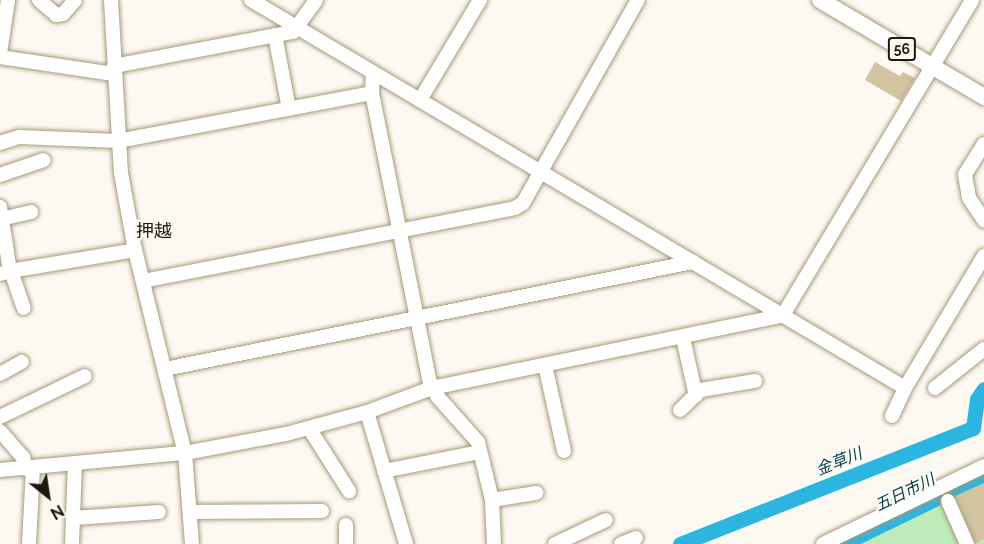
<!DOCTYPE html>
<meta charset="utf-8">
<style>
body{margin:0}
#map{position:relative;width:984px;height:544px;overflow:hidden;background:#fcf9f3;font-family:Raleway,"Noto Sans JP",sans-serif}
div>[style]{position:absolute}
.green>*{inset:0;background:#beebb9}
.river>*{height:15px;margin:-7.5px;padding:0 7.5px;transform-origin:7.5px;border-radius:7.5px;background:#2cb5e1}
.building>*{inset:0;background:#d2c3a1}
.roads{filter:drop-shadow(0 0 2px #a79878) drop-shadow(0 0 2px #a79878)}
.minor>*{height:14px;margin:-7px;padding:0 7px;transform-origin:7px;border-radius:7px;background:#fff}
.major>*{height:16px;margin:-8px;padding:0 8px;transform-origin:8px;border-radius:8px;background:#fff}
span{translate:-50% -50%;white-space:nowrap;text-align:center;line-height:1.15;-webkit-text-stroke:5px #fcf9f3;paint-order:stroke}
.shield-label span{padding:2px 4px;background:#fcf9f3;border:2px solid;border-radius:4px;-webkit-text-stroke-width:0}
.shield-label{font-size:14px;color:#1e190c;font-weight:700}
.water-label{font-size:16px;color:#003c4e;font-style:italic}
.quarter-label{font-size:18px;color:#1e190c}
.north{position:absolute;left:18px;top:466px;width:60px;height:60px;-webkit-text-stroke:4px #fcf9f3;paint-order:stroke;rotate:150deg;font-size:16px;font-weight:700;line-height:24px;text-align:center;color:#1e190c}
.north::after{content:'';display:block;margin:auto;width:21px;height:27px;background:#1e190c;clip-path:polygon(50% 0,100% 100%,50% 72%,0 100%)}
</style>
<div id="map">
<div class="green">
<div style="clip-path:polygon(984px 480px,984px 544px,850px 544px)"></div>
</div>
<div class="river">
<div style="left:680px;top:544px;width:315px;rotate:-21.6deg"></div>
<div style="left:973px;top:428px;width:29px;rotate:-82deg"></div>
<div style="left:977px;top:399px;width:12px;rotate:-55deg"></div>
<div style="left:842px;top:544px;width:158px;rotate:-25.9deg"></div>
</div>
<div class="building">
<div style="clip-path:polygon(875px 62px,900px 76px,903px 72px,915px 78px,901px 101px,865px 80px)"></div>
<div style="clip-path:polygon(984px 483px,984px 539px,976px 543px,955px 496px)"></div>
</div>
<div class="roads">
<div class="minor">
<div style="left:39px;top:0;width:23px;rotate:41deg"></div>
<div style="left:56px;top:15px;width:7px;rotate:-8deg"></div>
<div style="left:63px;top:14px;width:18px;rotate:-49deg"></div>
<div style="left:111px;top:0;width:173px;rotate:86.7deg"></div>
<div style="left:121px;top:173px;width:78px;rotate:79.7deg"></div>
<div style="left:135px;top:250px;width:209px;rotate:76.2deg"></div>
<div style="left:185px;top:453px;width:91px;rotate:85.6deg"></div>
<div style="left:251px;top:0;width:760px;rotate:30.68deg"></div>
<div style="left:275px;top:35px;width:75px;rotate:79.3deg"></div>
<div style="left:0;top:53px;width:54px;rotate:-81.4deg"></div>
<div style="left:0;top:57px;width:115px;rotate:8.5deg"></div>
<div style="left:114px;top:66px;width:182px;rotate:-10.8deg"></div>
<div style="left:293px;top:32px;width:39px;rotate:-54deg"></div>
<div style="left:373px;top:73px;width:20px;rotate:93deg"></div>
<div style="left:372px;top:93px;width:295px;rotate:78.7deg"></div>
<div style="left:430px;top:382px;width:16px;rotate:63deg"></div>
<div style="left:437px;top:396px;width:62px;rotate:48.3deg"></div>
<div style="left:478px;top:442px;width:60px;rotate:76.4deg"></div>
<div style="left:492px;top:500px;width:44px;rotate:87.4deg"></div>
<div style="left:420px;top:100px;width:117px;rotate:-59deg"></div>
<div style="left:0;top:143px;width:20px;rotate:-18deg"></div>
<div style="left:19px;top:137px;width:99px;rotate:2.3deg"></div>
<div style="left:118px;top:141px;width:258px;rotate:-10.7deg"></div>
<div style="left:984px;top:144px;width:36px;rotate:122deg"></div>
<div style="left:965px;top:175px;width:23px;rotate:80deg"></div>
<div style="left:969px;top:198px;width:27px;rotate:56deg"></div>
<div style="left:0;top:175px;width:46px;rotate:-18.8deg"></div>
<div style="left:0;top:207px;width:65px;rotate:81.1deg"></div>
<div style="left:10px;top:271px;width:10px;rotate:163deg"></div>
<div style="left:1px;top:219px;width:31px;rotate:-13deg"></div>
<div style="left:10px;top:271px;width:127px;rotate:-9.5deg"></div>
<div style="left:11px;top:271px;width:39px;rotate:71deg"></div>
<div style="left:143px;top:281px;width:379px;rotate:-11.1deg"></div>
<div style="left:515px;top:208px;width:9px;rotate:-32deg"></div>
<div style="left:523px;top:203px;width:233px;rotate:-60.5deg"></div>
<div style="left:683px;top:338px;width:59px;rotate:77.4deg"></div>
<div style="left:545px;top:365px;width:88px;rotate:77.5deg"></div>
<div style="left:165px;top:369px;width:539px;rotate:-11.46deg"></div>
<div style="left:0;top:374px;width:25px;rotate:-29deg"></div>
<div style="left:935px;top:388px;width:63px;rotate:-38.5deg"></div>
<div style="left:680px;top:410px;width:29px;rotate:-44deg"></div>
<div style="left:701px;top:390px;width:55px;rotate:-9.5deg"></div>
<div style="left:367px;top:412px;width:138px;rotate:73.5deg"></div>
<div style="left:892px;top:416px;width:31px;rotate:-65deg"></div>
<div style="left:905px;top:388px;width:154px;rotate:-59.1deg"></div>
<div style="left:0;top:417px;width:94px;rotate:-25.8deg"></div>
<div style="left:309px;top:428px;width:75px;rotate:57.6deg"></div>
<div style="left:0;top:431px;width:35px;rotate:49deg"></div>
<div style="left:23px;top:457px;width:12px;rotate:76deg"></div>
<div style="left:0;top:470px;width:186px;rotate:-5.3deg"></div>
<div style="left:185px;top:453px;width:103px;rotate:-10.7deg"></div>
<div style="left:286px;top:434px;width:84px;rotate:-15.2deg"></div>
<div style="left:367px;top:412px;width:69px;rotate:-20.3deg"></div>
<div style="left:432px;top:388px;width:359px;rotate:-11.7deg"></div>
<div style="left:783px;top:315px;width:367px;rotate:-59deg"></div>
<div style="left:384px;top:471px;width:98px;rotate:-11.2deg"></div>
<div style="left:492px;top:500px;width:45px;rotate:-9deg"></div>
<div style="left:948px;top:501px;width:47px;rotate:66.2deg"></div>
<div style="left:190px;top:512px;width:132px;rotate:-0.4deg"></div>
<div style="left:74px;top:518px;width:85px;rotate:-4deg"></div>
<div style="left:346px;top:525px;width:19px;rotate:90deg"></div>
<div style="left:29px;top:544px;width:76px;rotate:-87deg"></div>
<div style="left:72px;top:544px;width:80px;rotate:-87.9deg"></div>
<div style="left:555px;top:544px;width:56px;rotate:-25.2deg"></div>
<div style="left:621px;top:544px;width:16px;rotate:-22deg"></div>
<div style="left:823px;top:544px;width:179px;rotate:-25.8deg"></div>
</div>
<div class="major">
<div style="left:820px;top:0;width:191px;rotate:30.6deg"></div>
</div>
</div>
<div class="shield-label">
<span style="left:902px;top:49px">56</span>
</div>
<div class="water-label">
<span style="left:839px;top:462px;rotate:-22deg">金草川</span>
<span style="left:905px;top:493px;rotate:-26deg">五日市川</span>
</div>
<div class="quarter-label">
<span style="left:154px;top:231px">押越</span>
</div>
<div class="north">N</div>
</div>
